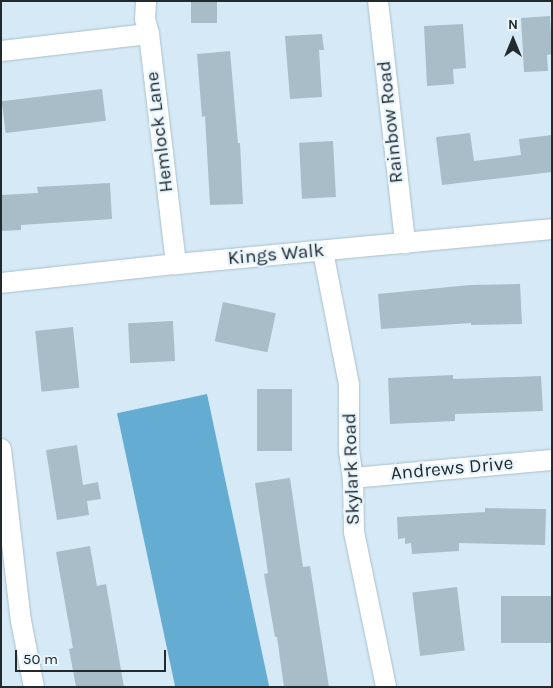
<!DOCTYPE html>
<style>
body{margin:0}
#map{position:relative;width:553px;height:688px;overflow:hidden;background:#d5eaf6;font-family:Karla,sans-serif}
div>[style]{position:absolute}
.water>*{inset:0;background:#64acd2;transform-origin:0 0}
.building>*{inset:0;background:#a9bdc8;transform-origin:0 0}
.roads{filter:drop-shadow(0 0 1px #abbfca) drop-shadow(0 0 1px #abbfca)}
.street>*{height:20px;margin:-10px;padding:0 10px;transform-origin:10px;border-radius:10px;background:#fff}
span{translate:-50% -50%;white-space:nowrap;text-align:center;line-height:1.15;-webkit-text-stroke:4.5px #e9f5fd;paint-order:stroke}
.street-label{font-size:19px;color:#222a2e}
.frame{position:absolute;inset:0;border:2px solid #222a2e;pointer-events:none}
.north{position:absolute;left:488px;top:15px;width:50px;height:50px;-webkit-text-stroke:4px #e9f5fd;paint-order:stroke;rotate:0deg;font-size:14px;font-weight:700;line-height:20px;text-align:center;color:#222a2e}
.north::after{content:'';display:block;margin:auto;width:18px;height:22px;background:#222a2e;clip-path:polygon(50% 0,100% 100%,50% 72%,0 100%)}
.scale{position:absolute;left:15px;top:650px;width:151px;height:22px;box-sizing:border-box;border:2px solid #222a2e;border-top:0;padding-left:6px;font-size:15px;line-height:18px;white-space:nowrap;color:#222a2e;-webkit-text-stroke:4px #e9f5fd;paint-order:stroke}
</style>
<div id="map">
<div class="water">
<div style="left:207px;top:394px;width:299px;height:92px;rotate:78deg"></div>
</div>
<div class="building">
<div style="left:191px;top:1px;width:26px;height:22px"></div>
<div style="clip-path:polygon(550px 16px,552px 54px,547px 55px,548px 71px,524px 72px,521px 18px)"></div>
<div style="clip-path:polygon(463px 24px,466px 68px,453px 69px,454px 84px,427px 86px,424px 26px)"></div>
<div style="clip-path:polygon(322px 34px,324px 50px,319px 50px,322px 97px,290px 99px,285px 36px)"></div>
<div style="clip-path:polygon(230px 51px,238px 143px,240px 143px,243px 204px,210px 205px,205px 116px,202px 117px,197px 54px)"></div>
<div style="left:102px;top:89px;width:32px;height:101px;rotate:83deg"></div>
<div style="clip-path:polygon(470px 133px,474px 161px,521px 155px,519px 139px,552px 135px,552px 172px,442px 185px,436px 137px)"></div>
<div style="left:333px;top:141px;width:56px;height:34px;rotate:87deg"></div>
<div style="clip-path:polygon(110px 183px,112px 219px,21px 225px,21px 230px,1px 231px,1px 195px,38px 193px,37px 187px)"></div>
<div style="clip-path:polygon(520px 284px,522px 324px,471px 325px,471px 323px,381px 329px,378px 294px,470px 285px)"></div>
<div style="left:223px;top:302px;width:54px;height:40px;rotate:12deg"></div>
<div style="left:173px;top:321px;width:40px;height:45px;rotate:87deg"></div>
<div style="left:73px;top:327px;width:61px;height:38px;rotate:84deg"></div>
<div style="clip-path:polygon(453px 375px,453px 379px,541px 376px,543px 411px,455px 414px,455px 421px,390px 424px,388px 378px)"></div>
<div style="left:257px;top:389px;width:35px;height:62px"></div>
<div style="clip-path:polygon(77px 445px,83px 485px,98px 482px,101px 499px,87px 501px,89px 515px,57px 520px,46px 450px)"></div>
<div style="clip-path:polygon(290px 478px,303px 567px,310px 566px,329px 687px,284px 687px,277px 637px,275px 637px,264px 574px,268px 573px,255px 483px)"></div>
<div style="clip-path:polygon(485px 508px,546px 509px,545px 545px,459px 543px,459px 551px,412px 554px,411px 543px,405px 544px,405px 538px,398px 539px,397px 517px,485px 512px)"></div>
<div style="clip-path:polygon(90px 546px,97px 586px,106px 584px,124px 687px,76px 687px,69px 649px,73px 648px,56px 552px)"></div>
<div style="left:457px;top:587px;width:64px;height:45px;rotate:83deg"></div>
<div style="left:552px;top:596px;width:47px;height:51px;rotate:90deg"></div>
</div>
<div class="roads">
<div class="street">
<div style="left:146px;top:1px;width:18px;rotate:93deg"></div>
<div style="left:145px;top:19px;width:16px;rotate:75deg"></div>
<div style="left:149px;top:34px;width:232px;rotate:83.3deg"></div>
<div style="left:378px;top:1px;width:244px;rotate:83.6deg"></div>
<div style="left:1px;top:51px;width:149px;rotate:-6.6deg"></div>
<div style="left:323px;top:252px;width:136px;rotate:78.9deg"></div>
<div style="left:349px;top:385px;width:66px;rotate:90deg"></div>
<div style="left:349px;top:451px;width:27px;rotate:82deg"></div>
<div style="left:353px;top:478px;width:54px;rotate:88.9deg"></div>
<div style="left:354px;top:532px;width:158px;rotate:78.3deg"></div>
<div style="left:1px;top:283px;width:176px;rotate:-6.2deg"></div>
<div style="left:176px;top:264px;width:378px;rotate:-5.3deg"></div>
<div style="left:1px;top:449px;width:173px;rotate:83.4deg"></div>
<div style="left:21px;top:621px;width:67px;rotate:78.9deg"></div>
<div style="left:353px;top:478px;width:200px;rotate:-5.2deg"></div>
</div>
</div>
<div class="street-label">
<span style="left:391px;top:122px;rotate:-96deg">Rainbow Road</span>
<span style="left:160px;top:132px;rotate:-97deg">Hemlock Lane</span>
<span style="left:276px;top:255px;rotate:-5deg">Kings Walk</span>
<span style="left:352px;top:469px;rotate:-92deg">Skylark Road</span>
<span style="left:452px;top:469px;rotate:-5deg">Andrews Drive</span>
</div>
<div class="frame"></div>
<div class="north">N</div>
<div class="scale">50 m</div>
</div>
